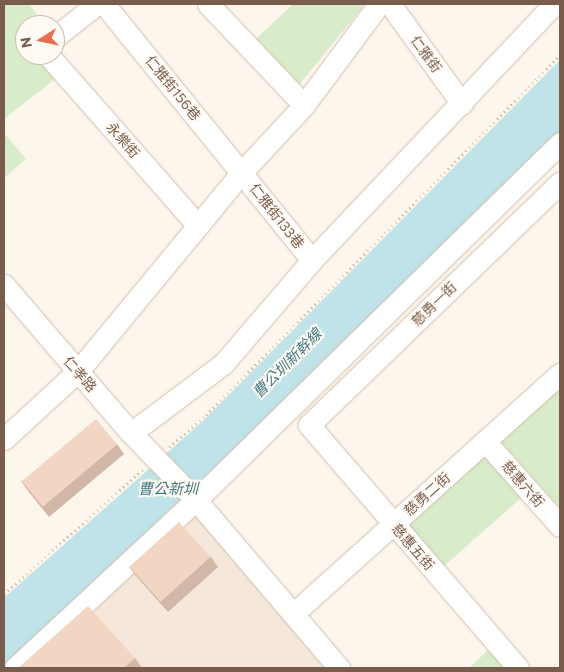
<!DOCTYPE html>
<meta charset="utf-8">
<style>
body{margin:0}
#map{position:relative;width:564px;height:672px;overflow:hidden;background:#fdf6ec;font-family:Commissioner,"Noto Sans TC",sans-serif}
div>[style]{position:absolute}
.residential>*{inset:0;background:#f5e8da}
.green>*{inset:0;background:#d8ecc9}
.water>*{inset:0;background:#bfe3e8}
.path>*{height:2.5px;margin-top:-1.25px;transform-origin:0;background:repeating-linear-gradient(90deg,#d9b8a5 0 1px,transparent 0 5px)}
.roads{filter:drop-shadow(0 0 1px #d1beb0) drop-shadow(0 0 1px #d1beb0)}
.minor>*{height:21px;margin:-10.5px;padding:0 10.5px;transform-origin:10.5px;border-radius:10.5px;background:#fff}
.wall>*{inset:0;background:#d1b7a8}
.building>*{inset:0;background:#f3d5c3;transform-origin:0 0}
span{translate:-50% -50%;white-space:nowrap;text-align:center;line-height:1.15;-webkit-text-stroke:4px #fffaf3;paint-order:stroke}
.street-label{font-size:14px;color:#7a5c4d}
.water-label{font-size:15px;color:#437c86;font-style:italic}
.frame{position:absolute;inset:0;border:5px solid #7a5c4d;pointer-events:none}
.north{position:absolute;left:15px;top:15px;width:50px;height:50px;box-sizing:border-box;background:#fffaf3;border:1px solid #cabbb1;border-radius:50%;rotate:260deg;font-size:14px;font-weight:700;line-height:20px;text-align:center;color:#7a5c4d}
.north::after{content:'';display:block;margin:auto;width:18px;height:22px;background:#e76f51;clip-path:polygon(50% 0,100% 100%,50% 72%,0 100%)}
</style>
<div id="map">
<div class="residential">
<div style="clip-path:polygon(196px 500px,334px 668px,15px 668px)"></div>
</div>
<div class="green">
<div style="clip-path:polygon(4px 4px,29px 4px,45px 25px,25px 25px,25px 55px,39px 55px,54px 80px,4px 119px)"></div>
<div style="clip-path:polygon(293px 4px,365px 4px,299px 85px,255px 40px)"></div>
<div style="clip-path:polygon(4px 133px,26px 159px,4px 178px)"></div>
<div style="clip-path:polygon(560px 376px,560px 508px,498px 439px)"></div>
<div style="clip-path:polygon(487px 457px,521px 498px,443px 567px,411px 530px,411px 521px,474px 459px)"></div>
<div style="clip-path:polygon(490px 648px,507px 668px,469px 668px)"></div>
</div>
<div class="water">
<div style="clip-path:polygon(560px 60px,560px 137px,393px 300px,4px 666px,4px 598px,205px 419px)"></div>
</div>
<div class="path">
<div style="left:169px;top:447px;width:49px;rotate:-40.9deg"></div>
<div style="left:206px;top:415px;width:505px;rotate:-45.48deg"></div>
<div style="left:4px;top:594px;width:186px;rotate:-41.9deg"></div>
</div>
<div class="roads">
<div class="minor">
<div style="left:104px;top:4px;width:330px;rotate:50.9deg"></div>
<div style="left:208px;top:4px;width:139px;rotate:46.5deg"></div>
<div style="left:390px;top:4px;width:123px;rotate:54.2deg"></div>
<div style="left:55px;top:37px;width:53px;rotate:-38.2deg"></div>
<div style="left:48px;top:55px;width:227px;rotate:48.7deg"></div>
<div style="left:4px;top:285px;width:195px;rotate:49.4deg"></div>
<div style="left:131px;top:433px;width:93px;rotate:45.9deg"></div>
<div style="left:196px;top:500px;width:221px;rotate:49.6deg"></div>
<div style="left:131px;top:433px;width:115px;rotate:-36.9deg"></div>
<div style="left:223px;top:364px;width:137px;rotate:-49.4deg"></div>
<div style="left:312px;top:260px;width:352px;rotate:-46.6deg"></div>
<div style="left:4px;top:439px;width:100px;rotate:-42.6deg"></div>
<div style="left:78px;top:371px;width:258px;rotate:-50.5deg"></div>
<div style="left:242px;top:172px;width:91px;rotate:-47.2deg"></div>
<div style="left:304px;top:105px;width:126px;rotate:-53.4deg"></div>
<div style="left:485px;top:441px;width:113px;rotate:48.6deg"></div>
<div style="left:293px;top:614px;width:359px;rotate:-42deg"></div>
<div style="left:15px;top:668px;width:247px;rotate:-42.9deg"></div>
<div style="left:196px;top:500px;width:510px;rotate:-44.44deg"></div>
<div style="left:518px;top:668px;width:321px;rotate:-130.7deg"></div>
<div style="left:309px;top:425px;width:349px;rotate:-44deg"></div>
</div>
</div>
<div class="wall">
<div style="clip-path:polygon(117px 444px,124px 454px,49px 517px,28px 491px,21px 481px)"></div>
<div style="clip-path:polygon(211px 557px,218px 567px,168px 612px,136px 576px,129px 567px)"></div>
<div style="clip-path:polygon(135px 658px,142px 668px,18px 668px)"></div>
</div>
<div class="building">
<div style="left:96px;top:419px;width:33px;height:97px;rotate:50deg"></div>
<div style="left:179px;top:522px;width:47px;height:67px;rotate:48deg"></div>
<div style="clip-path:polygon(88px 606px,135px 658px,124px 668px,18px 668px)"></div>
</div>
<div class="street-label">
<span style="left:426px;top:54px;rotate:54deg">仁雅街</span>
<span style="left:173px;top:88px;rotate:51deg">仁雅街156巷</span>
<span style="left:123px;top:140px;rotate:49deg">永樂街</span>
<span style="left:277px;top:216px;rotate:52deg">仁雅街133巷</span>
<span style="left:434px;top:304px;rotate:-44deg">慈勇一街</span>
<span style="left:80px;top:374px;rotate:49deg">仁孝路</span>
<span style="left:523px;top:484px;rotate:49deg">慈惠六街</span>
<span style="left:427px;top:494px;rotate:-42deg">慈勇二街</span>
<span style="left:413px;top:547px;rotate:49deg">慈惠五街</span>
</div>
<div class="water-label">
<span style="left:287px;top:363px;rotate:-45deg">曹公圳新幹線</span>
<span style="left:168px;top:489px">曹公新圳</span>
</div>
<div class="frame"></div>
<div class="north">N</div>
</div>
